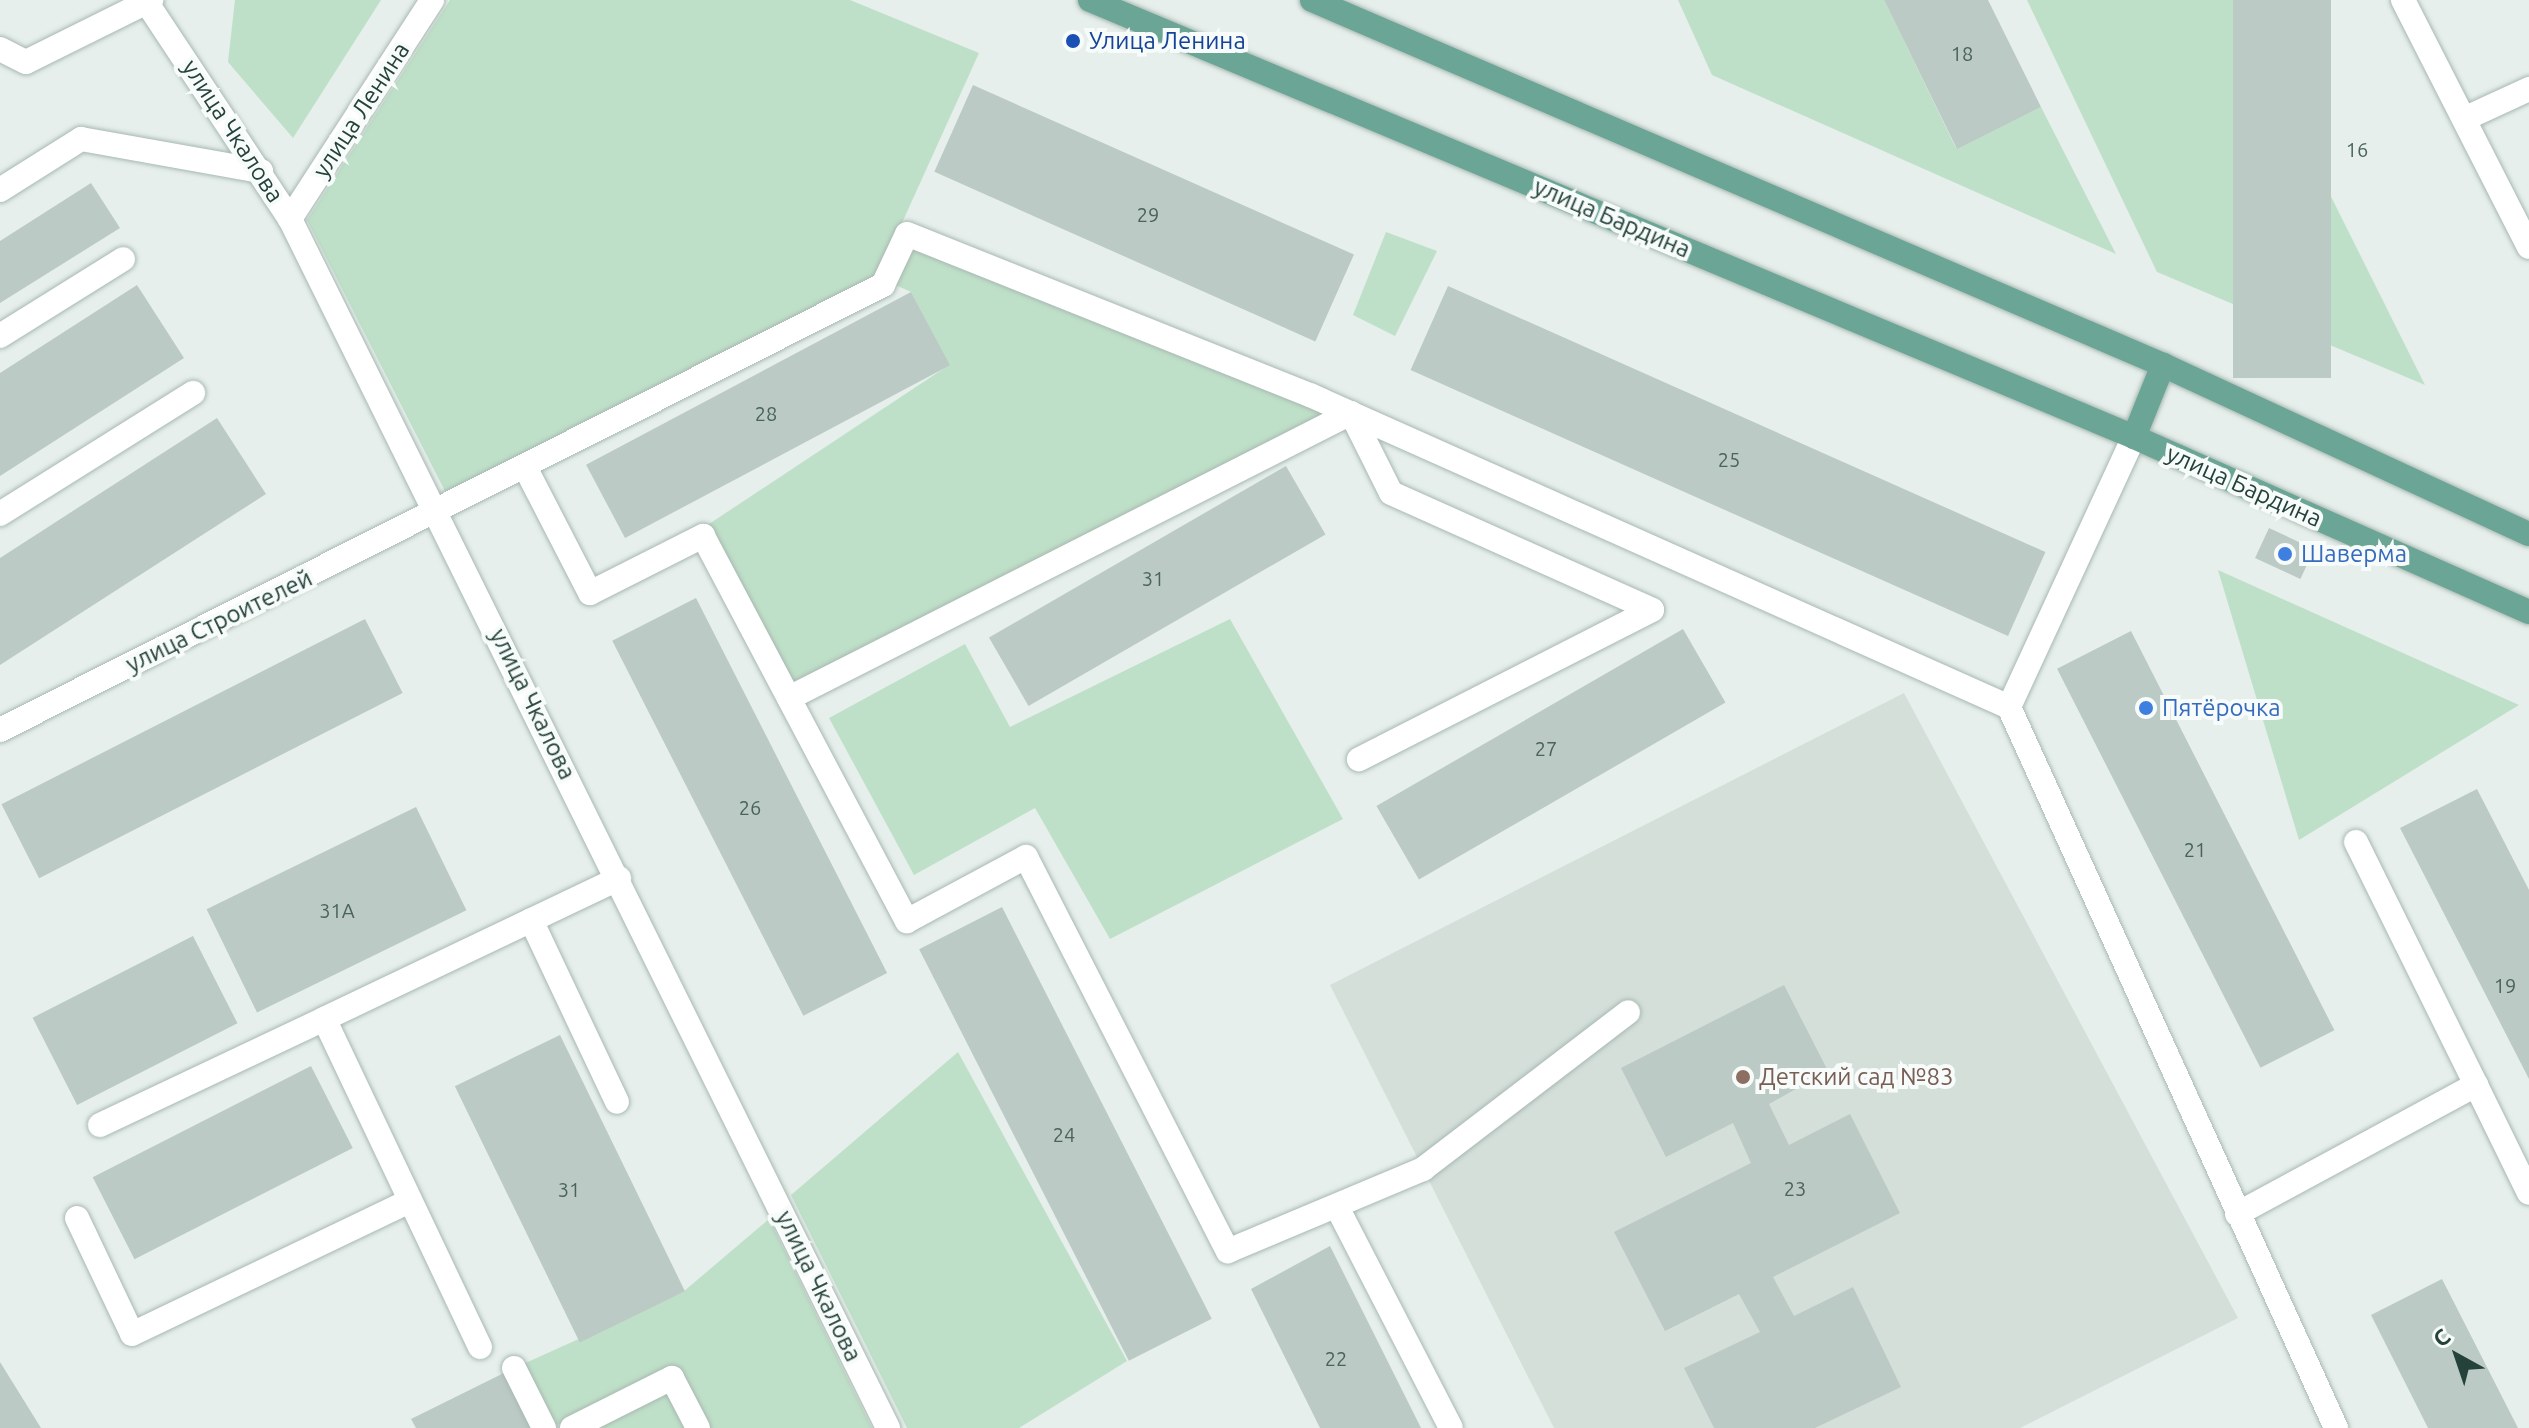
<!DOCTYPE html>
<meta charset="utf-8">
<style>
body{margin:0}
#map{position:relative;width:2529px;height:1428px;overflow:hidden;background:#e6efeb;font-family:Ubuntu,sans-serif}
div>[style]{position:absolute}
.built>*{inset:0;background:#d4dfda}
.green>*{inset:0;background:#bfe0c8}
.building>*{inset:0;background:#bbcac4;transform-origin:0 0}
.roads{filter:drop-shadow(0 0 2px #a8b8b2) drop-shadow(0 0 2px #a8b8b2)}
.minor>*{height:24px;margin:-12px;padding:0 12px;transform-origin:12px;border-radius:12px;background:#fff}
.major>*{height:24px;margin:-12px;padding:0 12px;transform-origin:12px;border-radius:12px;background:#6aa596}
.dots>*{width:22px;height:22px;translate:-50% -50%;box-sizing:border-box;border:4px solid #f7fbf9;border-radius:50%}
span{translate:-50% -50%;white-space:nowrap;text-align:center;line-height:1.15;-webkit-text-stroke:8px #f7fbf9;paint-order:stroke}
.number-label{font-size:20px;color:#4a645c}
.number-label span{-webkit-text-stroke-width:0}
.transit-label{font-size:24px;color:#164399}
.left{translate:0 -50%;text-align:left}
.street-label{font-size:24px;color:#24423a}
.shop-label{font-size:24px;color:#366cbe}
.education-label{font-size:24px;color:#785e54}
.north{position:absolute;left:2417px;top:1316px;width:80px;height:80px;-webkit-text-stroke:6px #f7fbf9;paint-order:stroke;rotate:320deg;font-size:22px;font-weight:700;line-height:32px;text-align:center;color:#24423a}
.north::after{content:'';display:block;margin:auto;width:28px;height:36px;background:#24423a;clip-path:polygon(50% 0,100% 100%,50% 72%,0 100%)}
</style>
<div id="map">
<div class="built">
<div style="clip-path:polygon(1904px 693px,2238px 1318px,2020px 1428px,1554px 1428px,1330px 985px)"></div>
</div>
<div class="green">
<div style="clip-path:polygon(235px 0,381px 0,293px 138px,228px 62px)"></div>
<div style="clip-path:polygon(450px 0,850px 0,979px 53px,877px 278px,448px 497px,307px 220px)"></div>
<div style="clip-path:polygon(1678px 0,1884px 0,1956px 148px,2041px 107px,2116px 254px,1712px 75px)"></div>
<div style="clip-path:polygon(2027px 0,2233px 0,2425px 385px,2157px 272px)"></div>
<div style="clip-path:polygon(1386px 232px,1437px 251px,1395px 336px,1353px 315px)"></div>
<div style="clip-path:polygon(910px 243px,1333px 414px,793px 689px,706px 526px,949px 365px,911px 292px,891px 283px)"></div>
<div style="clip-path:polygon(2218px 570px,2519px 705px,2299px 840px)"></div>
<div style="clip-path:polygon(1230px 619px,1343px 819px,1110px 939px,1035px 808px,914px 875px,829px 718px,965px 644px,1010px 727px)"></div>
<div style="clip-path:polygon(958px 1052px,1127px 1361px,1019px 1428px,907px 1428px,791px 1195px)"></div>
<div style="clip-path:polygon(769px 1219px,872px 1428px,706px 1428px,675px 1369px,551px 1428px,521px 1365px,683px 1292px)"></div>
<div style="clip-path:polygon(669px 1389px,689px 1428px,588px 1428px)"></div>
</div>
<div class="building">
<div style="clip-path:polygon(1884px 0,1988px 0,2041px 107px,1957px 149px)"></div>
<div style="left:2233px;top:0;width:98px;height:378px"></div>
<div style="left:973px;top:85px;width:417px;height:95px;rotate:24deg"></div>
<div style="clip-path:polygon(91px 183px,120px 228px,0 303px,0 241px)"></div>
<div style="clip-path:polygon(137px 285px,184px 358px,0 476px,0 373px)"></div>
<div style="left:1448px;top:286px;width:654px;height:92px;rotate:24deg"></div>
<div style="left:911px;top:292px;width:83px;height:368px;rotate:62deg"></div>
<div style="clip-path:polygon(217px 418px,266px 494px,0 665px,0 558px)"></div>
<div style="left:1286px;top:466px;width:79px;height:343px;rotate:60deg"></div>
<div style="left:2269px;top:528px;width:50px;height:33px;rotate:25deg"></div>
<div style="left:696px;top:598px;width:421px;height:94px;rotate:63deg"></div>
<div style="left:365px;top:619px;width:83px;height:408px;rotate:63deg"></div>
<div style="left:1683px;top:629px;width:85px;height:354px;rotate:60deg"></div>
<div style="left:2131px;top:631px;width:448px;height:83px;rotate:63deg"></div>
<div style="clip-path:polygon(2477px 789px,2529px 890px,2529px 1079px,2400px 828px)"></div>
<div style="left:416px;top:807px;width:115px;height:233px;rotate:64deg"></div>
<div style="left:1002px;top:907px;width:462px;height:93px;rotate:63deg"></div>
<div style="left:193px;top:936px;width:98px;height:180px;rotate:63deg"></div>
<div style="clip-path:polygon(1784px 985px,1828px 1071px,1769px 1104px,1789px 1145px,1850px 1114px,1900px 1213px,1773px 1277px,1794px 1316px,1853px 1287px,1901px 1387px,1815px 1428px,1714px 1428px,1684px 1368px,1760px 1332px,1739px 1294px,1665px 1331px,1614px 1232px,1751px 1163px,1733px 1123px,1666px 1157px,1621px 1068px)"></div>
<div style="left:560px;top:1035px;width:285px;height:117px;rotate:64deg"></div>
<div style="left:311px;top:1066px;width:92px;height:245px;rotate:63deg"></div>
<div style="clip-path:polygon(1330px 1246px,1421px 1428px,1320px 1428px,1251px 1289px)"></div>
<div style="clip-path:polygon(2442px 1279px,2518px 1428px,2428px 1428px,2371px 1315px)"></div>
<div style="clip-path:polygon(0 1362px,41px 1428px,0 1428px)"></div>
<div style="clip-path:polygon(514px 1368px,544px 1428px,416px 1428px,411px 1419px)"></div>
</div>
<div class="roads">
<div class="minor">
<div style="left:145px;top:0;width:263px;rotate:56.5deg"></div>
<div style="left:290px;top:219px;width:1349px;rotate:63.68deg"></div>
<div style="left:2403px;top:0;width:277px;rotate:63deg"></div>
<div style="left:0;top:49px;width:29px;rotate:27deg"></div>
<div style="left:26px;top:62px;width:140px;rotate:-26.4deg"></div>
<div style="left:2464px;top:119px;width:72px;rotate:-24.8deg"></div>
<div style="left:0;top:190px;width:96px;rotate:-32.2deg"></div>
<div style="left:81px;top:139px;width:183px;rotate:10.1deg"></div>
<div style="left:290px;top:219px;width:261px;rotate:-57deg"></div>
<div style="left:0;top:336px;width:145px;rotate:-32deg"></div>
<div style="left:525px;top:467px;width:142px;rotate:62.7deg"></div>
<div style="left:590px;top:593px;width:127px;rotate:-26.8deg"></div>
<div style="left:703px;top:536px;width:436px;rotate:62.1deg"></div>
<div style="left:907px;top:921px;width:135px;rotate:-28.3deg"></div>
<div style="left:1026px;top:857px;width:443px;rotate:62.9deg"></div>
<div style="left:1228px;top:1251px;width:212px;rotate:-22.8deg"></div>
<div style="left:1423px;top:1169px;width:258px;rotate:-37.4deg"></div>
<div style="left:0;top:514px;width:228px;rotate:-32.1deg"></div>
<div style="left:789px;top:698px;width:630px;rotate:-26.89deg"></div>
<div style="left:1351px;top:413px;width:89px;rotate:63.4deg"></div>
<div style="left:1391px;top:493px;width:286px;rotate:24.1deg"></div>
<div style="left:1652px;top:610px;width:329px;rotate:153deg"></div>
<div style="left:2009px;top:707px;width:792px;rotate:65.6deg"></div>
<div style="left:0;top:730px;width:989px;rotate:-26.75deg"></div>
<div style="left:883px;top:285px;width:56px;rotate:-64.8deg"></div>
<div style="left:907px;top:234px;width:434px;rotate:21.8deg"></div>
<div style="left:1310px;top:395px;width:765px;rotate:24.05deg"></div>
<div style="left:2009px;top:707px;width:298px;rotate:-65.2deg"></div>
<div style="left:2356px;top:842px;width:271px;rotate:63.7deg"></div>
<div style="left:531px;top:920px;width:201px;rotate:64.7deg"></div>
<div style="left:100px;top:1125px;width:248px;rotate:-25.3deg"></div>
<div style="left:1338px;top:1209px;width:246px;rotate:62.7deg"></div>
<div style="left:2237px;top:1214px;width:272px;rotate:-28.4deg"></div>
<div style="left:2476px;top:1085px;width:120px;rotate:63.9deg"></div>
<div style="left:77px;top:1218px;width:128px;rotate:64.6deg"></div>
<div style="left:132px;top:1334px;width:308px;rotate:-25.6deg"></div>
<div style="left:480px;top:1347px;width:363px;rotate:-115.4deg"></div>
<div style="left:324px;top:1019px;width:327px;rotate:-25.5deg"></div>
<div style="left:514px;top:1368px;width:67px;rotate:63.4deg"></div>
<div style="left:572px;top:1428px;width:112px;rotate:-26.6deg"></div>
<div style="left:672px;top:1378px;width:56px;rotate:62.5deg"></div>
</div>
<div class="major">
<div style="left:1090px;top:0;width:1132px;rotate:22.71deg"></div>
<div style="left:2134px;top:437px;width:432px;rotate:23.9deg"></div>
<div style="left:1312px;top:0;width:926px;rotate:23.21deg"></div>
<div style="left:2163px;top:365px;width:403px;rotate:24.8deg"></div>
<div style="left:2134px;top:437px;width:78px;rotate:-68.1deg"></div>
</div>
</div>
<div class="dots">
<div style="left:1073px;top:41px;background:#1a4fb4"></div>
<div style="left:2285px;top:554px;background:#3f7fe0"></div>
<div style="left:2146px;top:708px;background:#3f7fe0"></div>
<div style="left:1743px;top:1077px;background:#8d6e63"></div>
</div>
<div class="number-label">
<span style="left:1962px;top:53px">18</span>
<span style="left:2357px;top:149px">16</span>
<span style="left:1148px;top:214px">29</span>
<span style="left:766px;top:413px">28</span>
<span style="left:1729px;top:459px">25</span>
<span style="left:1153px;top:578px">31</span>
<span style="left:1546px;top:748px">27</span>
<span style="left:750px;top:807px">26</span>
<span style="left:2195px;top:849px">21</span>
<span style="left:337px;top:910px">31А</span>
<span style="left:2505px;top:985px">19</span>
<span style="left:1064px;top:1134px">24</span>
<span style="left:1795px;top:1188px">23</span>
<span style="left:569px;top:1189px">31</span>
<span style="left:1336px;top:1358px">22</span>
</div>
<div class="transit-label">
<span class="left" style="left:1089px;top:41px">Улица Ленина</span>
</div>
<div class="street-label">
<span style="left:361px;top:110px;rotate:-57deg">улица Ленина</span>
<span style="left:233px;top:131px;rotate:57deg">улица Чкалова</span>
<span style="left:1612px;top:218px;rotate:23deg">улица Бардина</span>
<span style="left:2244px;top:486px;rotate:24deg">улица Бардина</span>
<span style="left:219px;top:621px;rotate:-26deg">улица Строителей</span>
<span style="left:533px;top:704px;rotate:64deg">улица Чкалова</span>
<span style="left:819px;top:1286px;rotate:64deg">улица Чкалова</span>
</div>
<div class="shop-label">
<span class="left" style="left:2301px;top:554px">Шаверма</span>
<span class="left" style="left:2162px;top:708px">Пятёрочка</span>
</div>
<div class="education-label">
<span class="left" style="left:1759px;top:1077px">Детский сад №83</span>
</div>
<div class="north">С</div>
</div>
